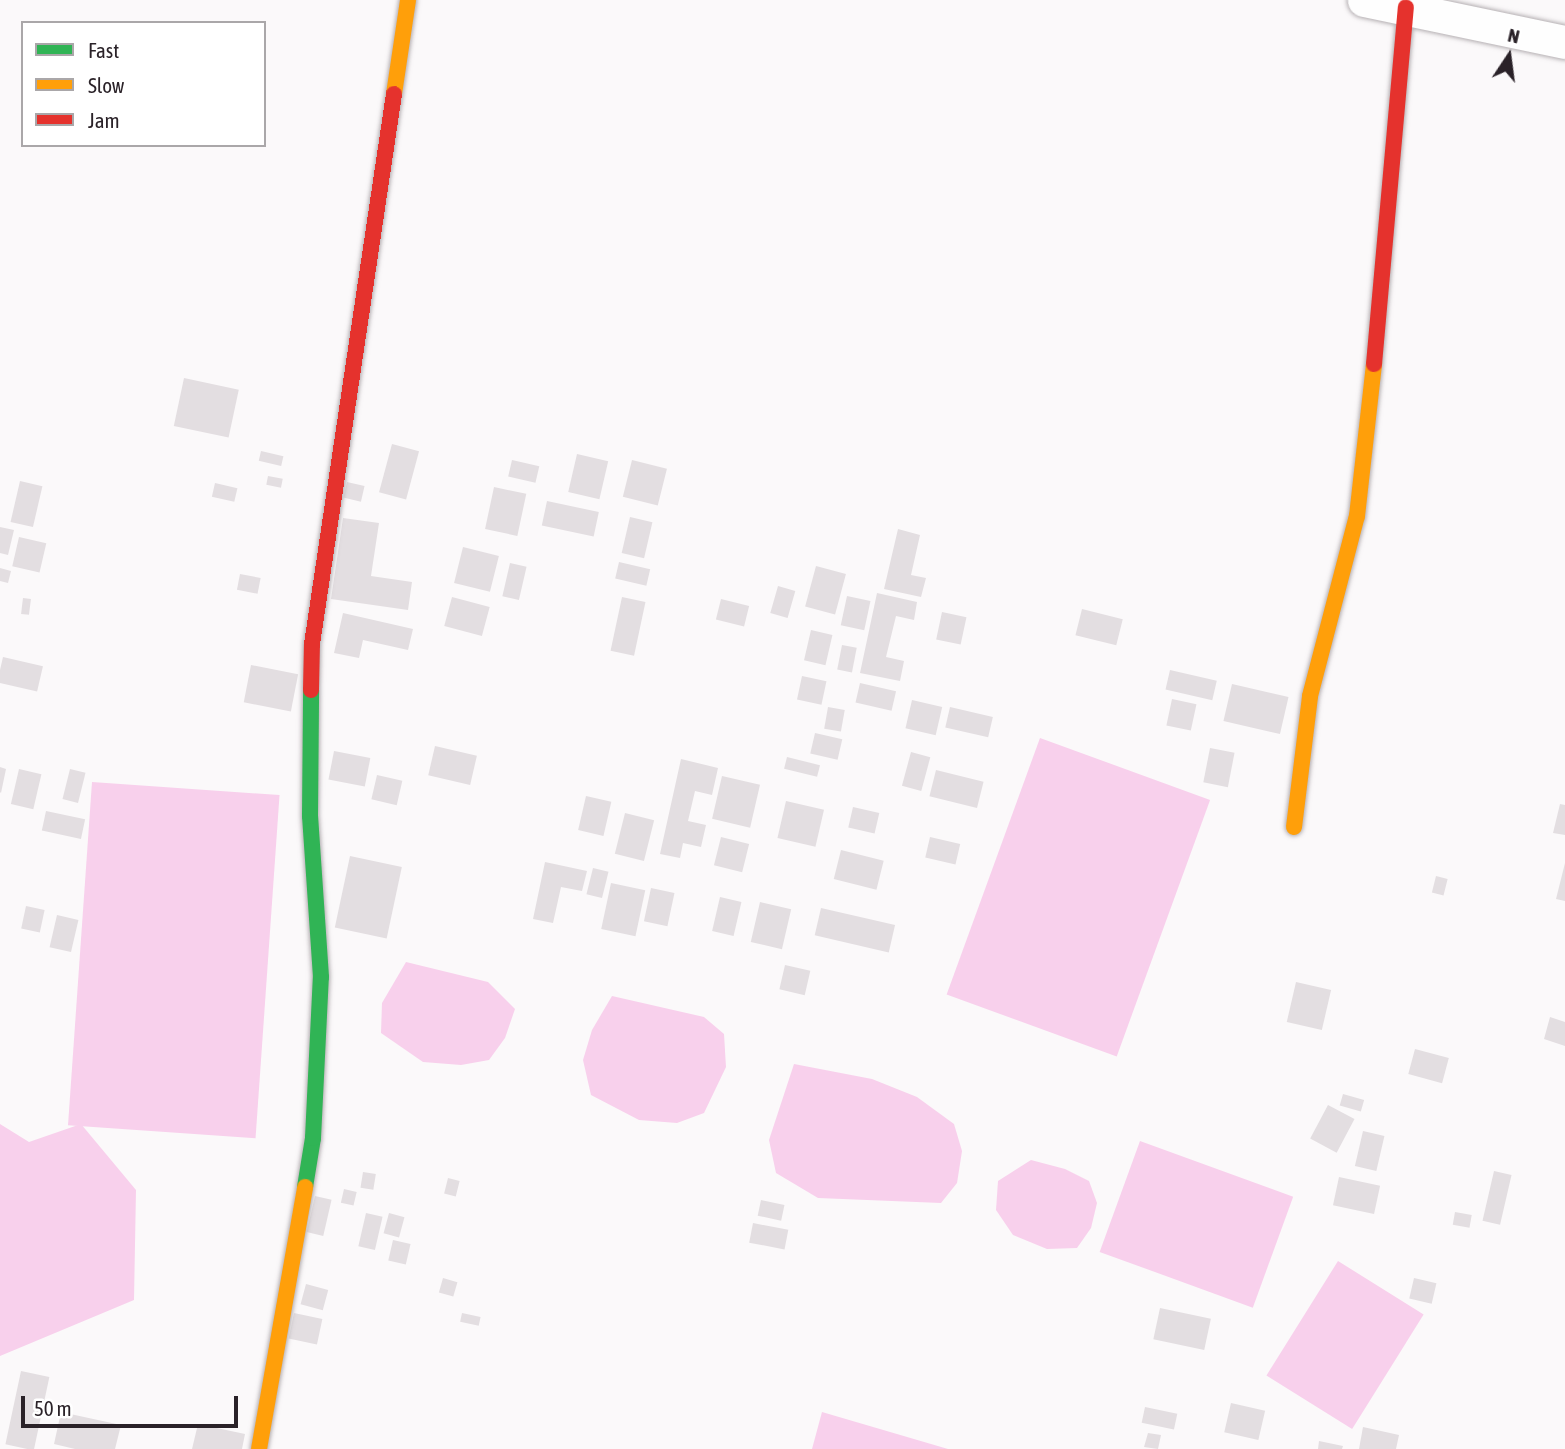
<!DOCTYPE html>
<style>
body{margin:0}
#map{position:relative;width:1565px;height:1449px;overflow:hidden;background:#fbf9fa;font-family:"Asap Condensed",sans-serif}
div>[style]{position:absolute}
.water>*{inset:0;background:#f8d0ec;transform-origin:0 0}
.building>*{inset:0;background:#e3dee1;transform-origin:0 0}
.roads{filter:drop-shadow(0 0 2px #b6b1b4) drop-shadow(0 0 2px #b6b1b4)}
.street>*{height:33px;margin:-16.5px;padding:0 16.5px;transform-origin:16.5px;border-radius:16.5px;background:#fefefe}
.fast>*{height:16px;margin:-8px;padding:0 8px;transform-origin:8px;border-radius:8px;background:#30b455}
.slow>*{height:16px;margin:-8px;padding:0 8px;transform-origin:8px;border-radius:8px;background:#ff9f0a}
.jam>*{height:16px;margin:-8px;padding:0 8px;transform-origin:8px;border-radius:8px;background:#e5322d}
span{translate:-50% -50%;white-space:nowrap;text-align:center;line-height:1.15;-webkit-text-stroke:5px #fff;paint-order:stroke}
.legend{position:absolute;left:21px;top:21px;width:245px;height:126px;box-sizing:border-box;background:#fff;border:2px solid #aaa7a9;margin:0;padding:9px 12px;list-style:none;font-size:21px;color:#2a2228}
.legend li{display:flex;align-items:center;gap:14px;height:35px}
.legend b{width:35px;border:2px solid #aaa7a9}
.north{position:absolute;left:1474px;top:21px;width:70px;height:70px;-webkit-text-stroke:5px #fff;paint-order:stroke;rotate:13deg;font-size:19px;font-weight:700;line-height:28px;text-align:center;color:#2a2228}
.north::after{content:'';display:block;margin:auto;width:24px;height:32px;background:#2a2228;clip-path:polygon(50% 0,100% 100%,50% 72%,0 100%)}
.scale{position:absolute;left:21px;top:1396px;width:217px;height:32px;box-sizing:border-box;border:4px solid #2a2228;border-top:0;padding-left:9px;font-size:21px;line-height:24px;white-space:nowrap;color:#2a2228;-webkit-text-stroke:5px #fff;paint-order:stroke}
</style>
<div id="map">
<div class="water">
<div style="left:1040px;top:738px;width:181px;height:273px;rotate:20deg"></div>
<div style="left:92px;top:782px;width:188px;height:344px;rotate:4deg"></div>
<div style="clip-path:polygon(406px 962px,488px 982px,515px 1009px,505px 1038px,489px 1060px,461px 1065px,423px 1062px,381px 1033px,382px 1003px)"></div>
<div style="clip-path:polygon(612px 996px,704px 1017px,724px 1034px,726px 1067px,704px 1113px,677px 1123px,639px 1120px,591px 1095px,583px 1060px,592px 1030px)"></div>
<div style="clip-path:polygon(794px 1064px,872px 1079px,917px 1097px,954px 1124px,962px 1151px,957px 1183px,941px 1203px,818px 1198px,776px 1173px,769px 1140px)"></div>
<div style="clip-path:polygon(0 1124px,29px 1142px,81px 1124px,136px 1190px,134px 1300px,0 1356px)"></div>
<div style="left:1140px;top:1141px;width:163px;height:118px;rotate:20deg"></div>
<div style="clip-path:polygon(1031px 1160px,1065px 1169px,1089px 1181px,1097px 1203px,1091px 1228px,1077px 1248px,1047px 1249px,1013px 1235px,996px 1210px,998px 1181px)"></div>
<div style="left:1338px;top:1261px;width:101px;height:135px;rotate:32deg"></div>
<div style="clip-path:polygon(822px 1412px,948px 1449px,812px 1449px)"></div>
</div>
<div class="building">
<div style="left:184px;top:378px;width:56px;height:49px;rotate:12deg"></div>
<div style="left:392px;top:444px;width:28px;height:50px;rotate:15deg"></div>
<div style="left:261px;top:451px;width:23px;height:10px;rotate:13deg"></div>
<div style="left:577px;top:454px;width:32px;height:39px;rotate:13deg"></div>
<div style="left:512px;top:460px;width:28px;height:17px;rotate:13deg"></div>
<div style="left:632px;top:460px;width:36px;height:38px;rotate:14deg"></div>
<div style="left:268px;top:476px;width:15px;height:9px;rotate:11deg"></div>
<div style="left:20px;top:481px;width:23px;height:42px;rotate:13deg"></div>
<div style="left:347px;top:482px;width:18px;height:16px;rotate:13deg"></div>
<div style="left:215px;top:483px;width:23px;height:14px;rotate:13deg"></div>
<div style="left:494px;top:487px;width:33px;height:43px;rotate:12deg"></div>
<div style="left:547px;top:501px;width:53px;height:25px;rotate:12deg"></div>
<div style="left:630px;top:517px;width:23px;height:37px;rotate:13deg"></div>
<div style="clip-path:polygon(343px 518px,379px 523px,371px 576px,412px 582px,408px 610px,331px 599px)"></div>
<div style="clip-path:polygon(0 527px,14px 530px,8px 555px,0 553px)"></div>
<div style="clip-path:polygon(898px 529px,920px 535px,911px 575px,926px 578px,921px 597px,884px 589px)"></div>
<div style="left:19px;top:537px;width:28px;height:30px;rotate:13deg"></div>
<div style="left:463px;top:547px;width:37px;height:37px;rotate:14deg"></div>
<div style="left:619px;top:562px;width:32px;height:17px;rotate:13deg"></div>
<div style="left:510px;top:563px;width:17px;height:34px;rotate:13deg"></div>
<div style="left:816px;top:566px;width:31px;height:42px;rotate:15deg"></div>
<div style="clip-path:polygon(0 568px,11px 571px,8px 583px,0 581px)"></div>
<div style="left:240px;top:574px;width:21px;height:16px;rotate:11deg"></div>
<div style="left:778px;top:586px;width:18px;height:28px;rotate:16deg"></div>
<div style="clip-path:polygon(877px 593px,917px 602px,914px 620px,896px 616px,886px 657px,904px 661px,900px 681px,860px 673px)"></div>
<div style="left:847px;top:596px;width:24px;height:30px;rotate:12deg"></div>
<div style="left:452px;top:597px;width:39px;height:30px;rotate:15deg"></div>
<div style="left:622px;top:597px;width:24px;height:55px;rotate:12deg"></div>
<div style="left:23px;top:598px;width:8px;height:16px;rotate:7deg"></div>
<div style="left:721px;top:599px;width:29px;height:21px;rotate:14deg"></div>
<div style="left:1082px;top:609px;width:42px;height:27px;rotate:14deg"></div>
<div style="left:942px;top:612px;width:25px;height:28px;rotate:12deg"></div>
<div style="clip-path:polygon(343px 613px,413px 629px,408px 650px,363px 640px,359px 658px,334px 653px)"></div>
<div style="left:811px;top:630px;width:22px;height:31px;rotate:13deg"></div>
<div style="left:842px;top:645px;width:15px;height:25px;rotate:11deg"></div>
<div style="left:3px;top:657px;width:41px;height:26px;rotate:13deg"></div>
<div style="left:251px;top:665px;width:48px;height:38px;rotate:11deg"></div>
<div style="left:1170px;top:670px;width:48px;height:20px;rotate:13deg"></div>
<div style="left:802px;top:676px;width:25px;height:24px;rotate:12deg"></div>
<div style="left:860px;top:683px;width:37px;height:20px;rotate:13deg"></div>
<div style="left:1232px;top:684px;width:58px;height:38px;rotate:13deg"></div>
<div style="left:1172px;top:699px;width:25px;height:27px;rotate:12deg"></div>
<div style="left:912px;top:700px;width:31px;height:29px;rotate:13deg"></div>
<div style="left:828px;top:707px;width:17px;height:22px;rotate:10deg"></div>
<div style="left:950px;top:707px;width:44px;height:21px;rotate:13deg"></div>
<div style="left:815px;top:733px;width:28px;height:21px;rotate:13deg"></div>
<div style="left:435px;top:746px;width:43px;height:30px;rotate:13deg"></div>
<div style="left:1210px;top:748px;width:25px;height:35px;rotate:11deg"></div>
<div style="left:334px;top:751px;width:37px;height:29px;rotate:11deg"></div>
<div style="left:911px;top:752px;width:20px;height:35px;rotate:15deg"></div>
<div style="left:787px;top:757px;width:34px;height:12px;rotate:14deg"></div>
<div style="clip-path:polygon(681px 759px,718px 768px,712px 795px,695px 791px,688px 821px,706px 825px,701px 847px,683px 843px,680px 858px,660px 854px)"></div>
<div style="clip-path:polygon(0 767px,6px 769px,1px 793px,0 792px)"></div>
<div style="left:19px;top:769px;width:23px;height:36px;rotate:13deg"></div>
<div style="left:70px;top:769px;width:16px;height:31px;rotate:14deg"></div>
<div style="left:936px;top:770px;width:49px;height:27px;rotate:14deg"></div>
<div style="left:377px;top:775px;width:26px;height:25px;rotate:13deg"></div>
<div style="left:722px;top:776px;width:39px;height:44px;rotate:13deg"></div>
<div style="left:586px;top:796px;width:26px;height:35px;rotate:13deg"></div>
<div style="left:786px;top:801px;width:39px;height:38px;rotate:13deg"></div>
<div style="clip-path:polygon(1560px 804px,1565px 805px,1565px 835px,1553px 833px)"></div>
<div style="left:853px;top:807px;width:27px;height:21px;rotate:13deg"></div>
<div style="left:46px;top:811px;width:40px;height:20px;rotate:12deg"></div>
<div style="left:625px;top:813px;width:30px;height:42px;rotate:14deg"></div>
<div style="left:721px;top:837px;width:29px;height:29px;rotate:14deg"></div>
<div style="left:930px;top:837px;width:31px;height:21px;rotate:13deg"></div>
<div style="left:841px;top:850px;width:44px;height:30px;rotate:14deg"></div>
<div style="left:350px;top:856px;width:53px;height:73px;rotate:12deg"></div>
<div style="clip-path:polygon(545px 862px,587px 871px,582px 891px,561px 887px,553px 923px,533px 919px)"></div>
<div style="clip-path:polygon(1565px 863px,1565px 901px,1556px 899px)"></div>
<div style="left:593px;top:868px;width:16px;height:27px;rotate:14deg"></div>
<div style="left:1436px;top:876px;width:12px;height:17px;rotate:14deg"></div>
<div style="left:611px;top:883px;width:35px;height:47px;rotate:12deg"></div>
<div style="left:651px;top:888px;width:24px;height:34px;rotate:12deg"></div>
<div style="left:720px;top:897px;width:22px;height:35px;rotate:13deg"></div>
<div style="left:760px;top:902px;width:32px;height:41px;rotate:13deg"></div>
<div style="left:26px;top:906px;width:19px;height:23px;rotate:12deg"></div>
<div style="left:821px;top:908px;width:76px;height:28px;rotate:13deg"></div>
<div style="left:57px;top:915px;width:22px;height:33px;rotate:13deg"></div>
<div style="left:785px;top:965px;width:26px;height:25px;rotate:13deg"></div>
<div style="left:1296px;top:982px;width:36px;height:41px;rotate:13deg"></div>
<div style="clip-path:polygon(1550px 1017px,1565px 1022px,1565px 1046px,1544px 1039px)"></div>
<div style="left:1415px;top:1049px;width:35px;height:26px;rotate:15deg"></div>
<div style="left:1343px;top:1094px;width:22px;height:12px;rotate:16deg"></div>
<div style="left:1328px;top:1105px;width:30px;height:38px;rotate:28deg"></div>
<div style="left:1363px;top:1131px;width:22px;height:36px;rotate:13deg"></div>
<div style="left:1494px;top:1171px;width:18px;height:51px;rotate:13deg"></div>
<div style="left:363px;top:1172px;width:13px;height:16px;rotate:9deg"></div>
<div style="left:1339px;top:1177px;width:42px;height:29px;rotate:12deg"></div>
<div style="left:448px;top:1178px;width:12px;height:16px;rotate:14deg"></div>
<div style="left:344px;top:1189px;width:13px;height:14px;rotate:13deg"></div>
<div style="left:315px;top:1196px;width:17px;height:37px;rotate:13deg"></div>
<div style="left:761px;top:1200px;width:24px;height:16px;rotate:12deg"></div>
<div style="left:1455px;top:1212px;width:17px;height:13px;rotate:10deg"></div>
<div style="left:366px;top:1213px;width:17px;height:34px;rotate:13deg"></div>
<div style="left:389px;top:1213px;width:16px;height:21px;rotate:15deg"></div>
<div style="left:753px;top:1223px;width:36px;height:20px;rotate:11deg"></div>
<div style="left:393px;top:1240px;width:18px;height:21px;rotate:13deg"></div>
<div style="left:443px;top:1278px;width:15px;height:15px;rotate:16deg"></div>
<div style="left:1414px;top:1278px;width:23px;height:21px;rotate:13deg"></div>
<div style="left:306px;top:1284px;width:23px;height:21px;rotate:15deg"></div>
<div style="left:1160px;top:1308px;width:52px;height:32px;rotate:12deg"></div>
<div style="left:294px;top:1313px;width:29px;height:26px;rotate:12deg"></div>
<div style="left:462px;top:1313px;width:19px;height:9px;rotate:12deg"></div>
<div style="left:21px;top:1371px;width:29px;height:75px;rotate:12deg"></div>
<div style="left:1231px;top:1403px;width:35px;height:30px;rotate:13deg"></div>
<div style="left:1145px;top:1407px;width:33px;height:16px;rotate:12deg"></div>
<div style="clip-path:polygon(61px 1412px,121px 1425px,115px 1449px,75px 1449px,54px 1444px)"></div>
<div style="clip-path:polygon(198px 1424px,245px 1434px,242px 1449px,192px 1449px)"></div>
<div style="clip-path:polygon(1363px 1427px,1399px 1435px,1396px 1449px,1359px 1449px)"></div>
<div style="clip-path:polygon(1148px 1433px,1161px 1435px,1158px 1449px,1144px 1447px)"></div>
<div style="clip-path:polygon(1319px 1441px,1343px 1446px,1342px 1449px,1318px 1449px)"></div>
</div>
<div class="roads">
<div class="street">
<div style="left:1364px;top:0;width:205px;rotate:11.8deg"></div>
</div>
<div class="fast">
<div style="left:305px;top:1187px;width:50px;rotate:-80.7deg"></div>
<div style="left:313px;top:1138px;width:161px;rotate:-87.2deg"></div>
<div style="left:321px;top:977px;width:161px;rotate:-93.9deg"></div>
<div style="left:310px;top:816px;width:126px;rotate:-89.5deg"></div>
</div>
<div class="slow">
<div style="left:394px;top:94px;width:95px;rotate:-81.5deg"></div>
<div style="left:1294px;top:827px;width:132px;rotate:-83deg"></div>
<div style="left:1310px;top:696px;width:186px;rotate:-75.4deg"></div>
<div style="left:1357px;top:516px;width:153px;rotate:-83.6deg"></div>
<div style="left:259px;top:1449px;width:266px;rotate:-80deg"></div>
</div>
<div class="jam">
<div style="left:1374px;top:364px;width:358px;rotate:-84.9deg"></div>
<div style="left:311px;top:690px;width:46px;rotate:-88.8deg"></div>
<div style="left:312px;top:644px;width:556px;rotate:-81.52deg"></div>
</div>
</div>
<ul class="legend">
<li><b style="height:9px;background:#30b455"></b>Fast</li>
<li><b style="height:9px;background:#ff9f0a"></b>Slow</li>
<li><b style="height:9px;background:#e5322d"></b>Jam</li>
</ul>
<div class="north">N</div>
<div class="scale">50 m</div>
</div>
